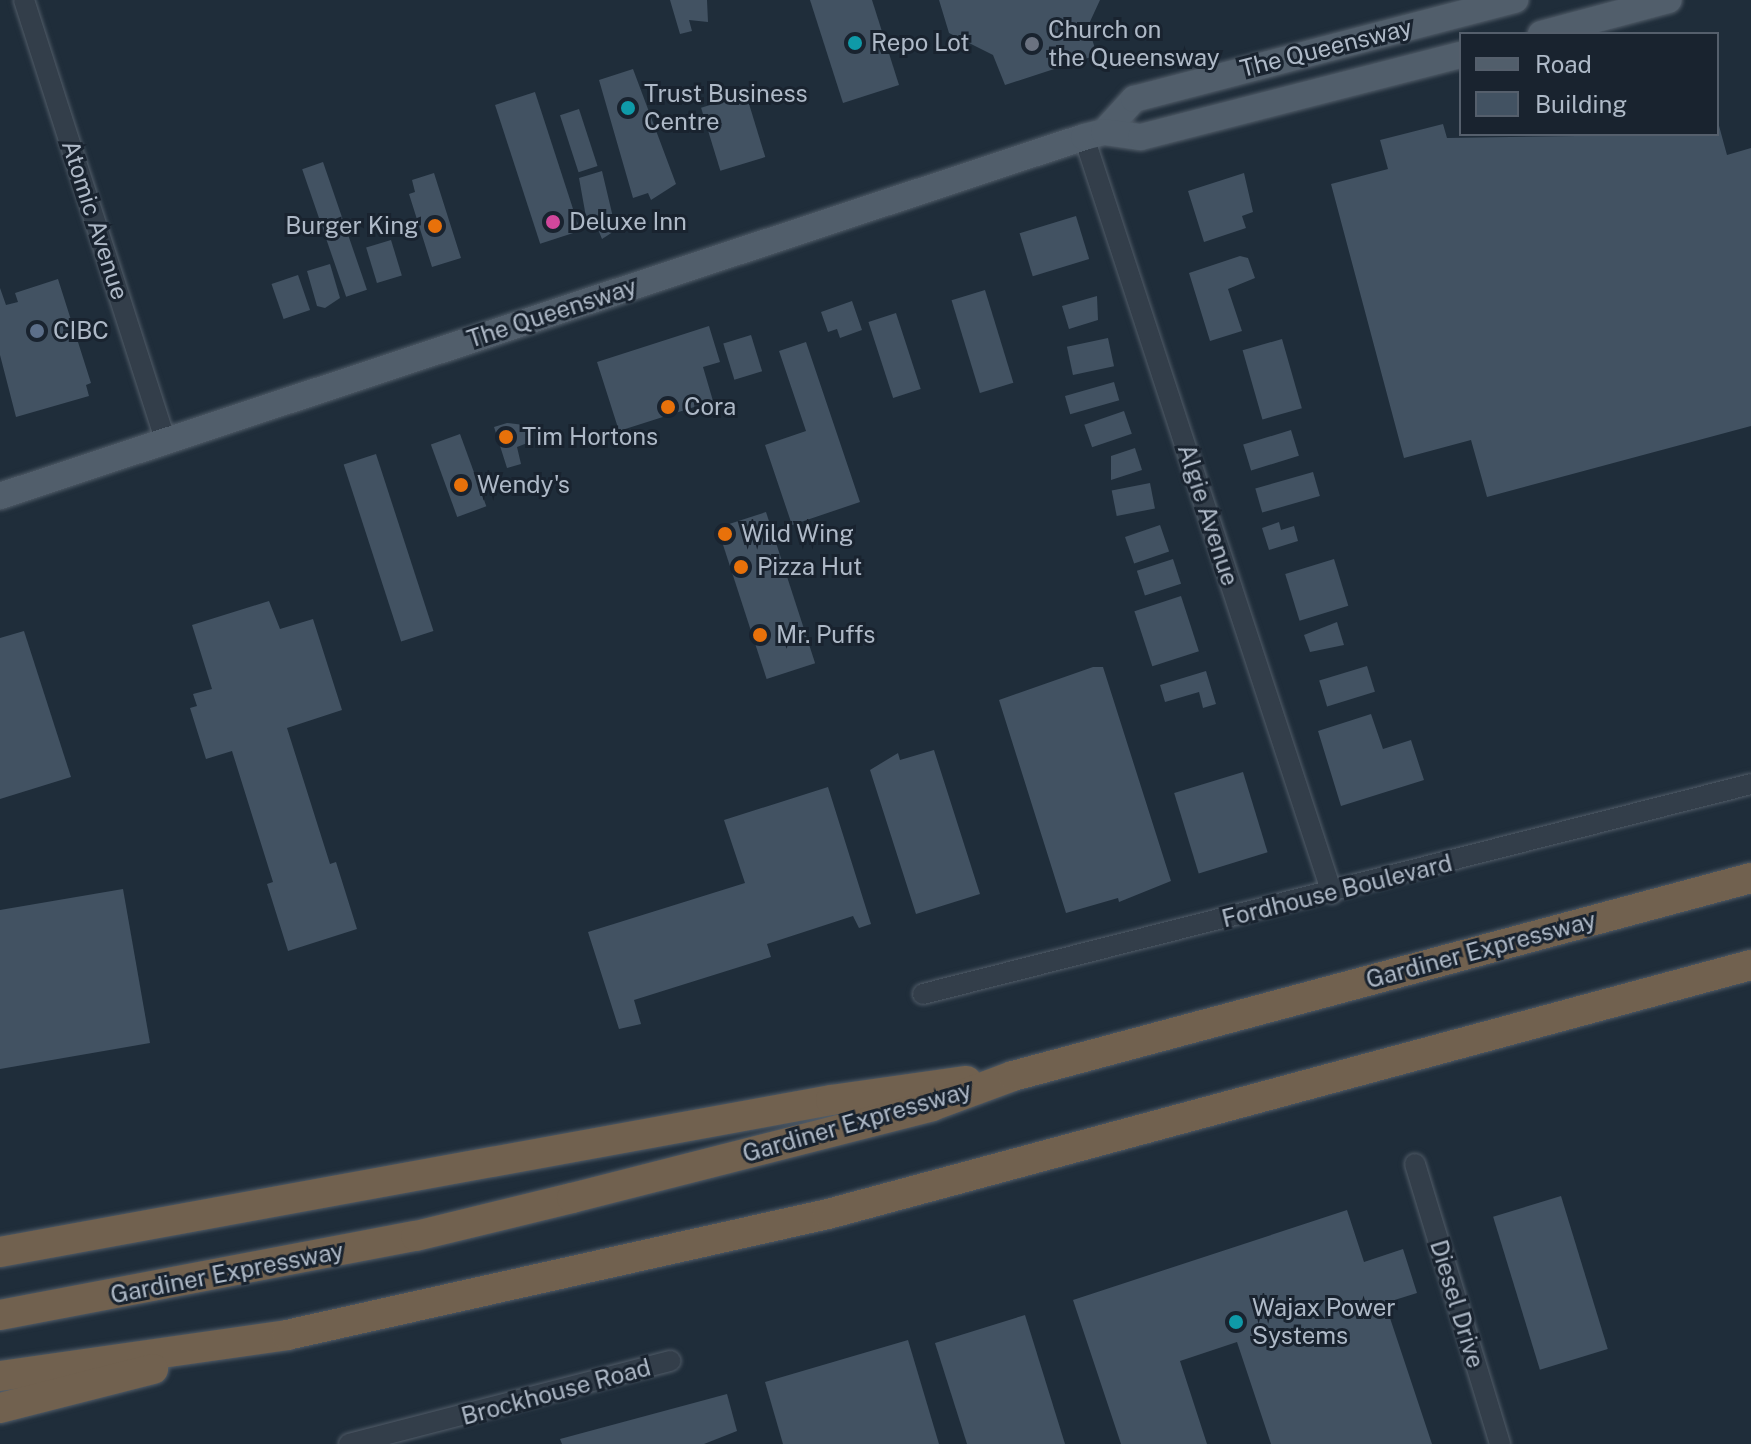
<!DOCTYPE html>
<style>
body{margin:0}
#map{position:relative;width:1751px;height:1444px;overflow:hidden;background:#1f2d3a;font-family:"Public Sans",sans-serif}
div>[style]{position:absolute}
.building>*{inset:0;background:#425262;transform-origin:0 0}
.roads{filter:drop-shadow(0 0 2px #515c68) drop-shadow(0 0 2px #515c68)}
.minor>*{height:20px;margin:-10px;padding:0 10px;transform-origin:10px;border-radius:10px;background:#333e4a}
.major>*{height:26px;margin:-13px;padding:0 13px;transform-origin:13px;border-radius:13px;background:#515e6b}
.highway>*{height:30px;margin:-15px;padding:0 15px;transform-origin:15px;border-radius:15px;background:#71614f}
.dots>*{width:22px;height:22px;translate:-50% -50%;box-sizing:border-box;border:4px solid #19232f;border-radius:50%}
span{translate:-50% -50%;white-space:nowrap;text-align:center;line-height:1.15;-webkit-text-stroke:6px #19232f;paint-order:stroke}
.poi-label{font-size:24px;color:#aeb9c7}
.left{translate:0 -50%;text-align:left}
.right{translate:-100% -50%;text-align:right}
.street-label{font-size:24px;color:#aeb9c7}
.legend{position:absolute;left:1459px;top:32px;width:260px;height:104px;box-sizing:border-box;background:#19232f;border:2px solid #555f6c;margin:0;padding:10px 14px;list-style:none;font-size:24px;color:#aeb9c7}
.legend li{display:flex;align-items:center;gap:16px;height:40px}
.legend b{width:40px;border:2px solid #555f6c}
</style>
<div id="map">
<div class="building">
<div style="clip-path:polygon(670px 0,707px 0,708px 22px,689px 20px,692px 31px,680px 34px)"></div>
<div style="clip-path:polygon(810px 0,872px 0,899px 85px,843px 103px)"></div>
<div style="clip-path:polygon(939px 0,1100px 0,1088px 26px,1097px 55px,1005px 85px,993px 55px,949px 33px)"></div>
<div style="clip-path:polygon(633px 69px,676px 184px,651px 200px,648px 193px,633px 198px,599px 80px)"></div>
<div style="left:535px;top:92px;width:146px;height:42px;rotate:72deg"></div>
<div style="left:746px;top:94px;width:66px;height:47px;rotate:73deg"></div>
<div style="left:579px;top:109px;width:60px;height:20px;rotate:72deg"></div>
<div style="clip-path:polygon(1718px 122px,1727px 155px,1751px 148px,1751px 426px,1487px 497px,1471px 440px,1404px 458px,1331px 184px,1388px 169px,1380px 140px,1443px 124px,1447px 138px,1717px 134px)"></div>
<div style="left:323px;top:162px;width:135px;height:22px;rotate:71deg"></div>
<div style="clip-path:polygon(602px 171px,616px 230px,602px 239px,592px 215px,586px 217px,579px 178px)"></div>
<div style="clip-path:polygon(434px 173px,461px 258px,432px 267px,409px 194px,415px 192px,412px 180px)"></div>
<div style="clip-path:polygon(1244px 173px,1253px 212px,1242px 216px,1246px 228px,1204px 242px,1188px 191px)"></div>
<div style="left:1076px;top:216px;width:45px;height:59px;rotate:73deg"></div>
<div style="left:391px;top:240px;width:37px;height:26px;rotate:73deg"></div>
<div style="clip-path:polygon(1240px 256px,1248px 258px,1255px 278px,1228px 289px,1242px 331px,1210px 341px,1189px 273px)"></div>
<div style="clip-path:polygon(330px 264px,340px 298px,325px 308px,317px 306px,307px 271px)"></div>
<div style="left:298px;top:275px;width:37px;height:28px;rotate:71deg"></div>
<div style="clip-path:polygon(58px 279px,91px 383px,86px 385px,89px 396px,16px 417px,0 355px,0 288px,6px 305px,18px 302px,15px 293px)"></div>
<div style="left:985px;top:290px;width:97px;height:35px;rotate:73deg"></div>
<div style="clip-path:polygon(1097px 296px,1098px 320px,1069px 329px,1062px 306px)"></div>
<div style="clip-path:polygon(852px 301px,862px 330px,840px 338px,837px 329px,828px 332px,821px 312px)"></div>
<div style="left:896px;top:313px;width:80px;height:29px;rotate:72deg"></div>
<div style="clip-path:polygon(709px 326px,720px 362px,703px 367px,713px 401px,619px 431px,597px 362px)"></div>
<div style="left:751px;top:335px;width:38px;height:29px;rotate:73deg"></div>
<div style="left:1108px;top:338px;width:29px;height:42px;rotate:78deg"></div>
<div style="left:1282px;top:339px;width:72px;height:41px;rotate:74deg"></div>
<div style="clip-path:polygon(806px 342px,860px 502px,792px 525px,765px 445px,806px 431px,779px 351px)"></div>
<div style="left:1114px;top:382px;width:19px;height:51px;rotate:74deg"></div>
<div style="left:1124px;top:411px;width:24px;height:42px;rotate:71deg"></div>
<div style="clip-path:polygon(507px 423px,524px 425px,530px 442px,517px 447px,521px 464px,507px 468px,494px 427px)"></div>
<div style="left:1291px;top:430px;width:27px;height:50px;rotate:73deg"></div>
<div style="left:460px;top:434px;width:77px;height:31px;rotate:70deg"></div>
<div style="clip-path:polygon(1135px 448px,1142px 470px,1111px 480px,1111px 456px)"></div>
<div style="left:376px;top:454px;width:186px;height:34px;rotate:72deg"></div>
<div style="left:1313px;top:472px;width:25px;height:60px;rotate:74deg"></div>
<div style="left:1150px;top:483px;width:26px;height:39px;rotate:79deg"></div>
<div style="left:766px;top:512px;width:159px;height:51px;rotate:72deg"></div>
<div style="clip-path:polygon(1279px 522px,1281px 530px,1294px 526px,1298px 541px,1269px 550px,1262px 528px)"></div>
<div style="left:1160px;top:525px;width:28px;height:37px;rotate:71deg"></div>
<div style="left:1173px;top:559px;width:26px;height:38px;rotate:72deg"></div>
<div style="left:1334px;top:559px;width:49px;height:51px;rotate:73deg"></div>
<div style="left:1181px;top:596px;width:58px;height:49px;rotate:72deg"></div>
<div style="clip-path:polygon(269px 601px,280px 629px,313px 619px,342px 710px,287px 728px,330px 864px,336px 862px,357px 929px,288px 951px,267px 884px,273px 882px,232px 751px,206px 759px,190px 708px,197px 706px,193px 694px,212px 689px,192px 625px)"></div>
<div style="clip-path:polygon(1337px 622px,1344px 645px,1310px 652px,1304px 635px)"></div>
<div style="clip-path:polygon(24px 631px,71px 777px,0 799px,0 638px)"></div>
<div style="left:1367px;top:666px;width:27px;height:50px;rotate:73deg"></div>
<div style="clip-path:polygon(1093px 667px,1103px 667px,1171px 881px,1119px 902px,1118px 898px,1066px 913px,999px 700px)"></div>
<div style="clip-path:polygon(1206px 671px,1216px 704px,1203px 708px,1199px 692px,1165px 702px,1160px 685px)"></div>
<div style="clip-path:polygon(1371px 714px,1383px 749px,1411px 740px,1424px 780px,1341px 806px,1318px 731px)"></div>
<div style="clip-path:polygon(934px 750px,980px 894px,916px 914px,870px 770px,898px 753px,900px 760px)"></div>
<div style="left:1243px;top:772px;width:84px;height:72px;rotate:73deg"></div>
<div style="clip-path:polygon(828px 787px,871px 924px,859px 928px,853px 916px,767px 944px,771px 957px,634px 1000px,641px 1024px,619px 1029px,588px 932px,745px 883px,724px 820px)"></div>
<div style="clip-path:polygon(123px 889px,150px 1043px,0 1069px,0 910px)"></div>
<div style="left:1561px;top:1196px;width:160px;height:71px;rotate:73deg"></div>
<div style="clip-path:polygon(1347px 1210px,1364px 1262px,1403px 1249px,1417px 1293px,1385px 1303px,1432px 1444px,1271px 1444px,1237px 1342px,1180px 1361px,1207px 1444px,1121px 1444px,1073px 1300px)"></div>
<div style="clip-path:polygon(1025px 1315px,1065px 1444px,967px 1444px,935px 1343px)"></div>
<div style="clip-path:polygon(908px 1340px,939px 1444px,783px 1444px,765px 1382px)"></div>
<div style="clip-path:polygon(727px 1394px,737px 1431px,704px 1444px,562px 1444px,560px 1439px)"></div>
</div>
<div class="roads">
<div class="minor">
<div style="left:24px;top:0;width:462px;rotate:72.2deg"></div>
<div style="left:1084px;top:137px;width:796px;rotate:71.84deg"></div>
<div style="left:923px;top:994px;width:854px;rotate:-14.23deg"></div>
<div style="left:1415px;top:1164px;width:293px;rotate:73.1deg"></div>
<div style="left:349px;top:1444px;width:332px;rotate:-14.5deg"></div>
</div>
<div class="major">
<div style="left:1541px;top:34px;width:132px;rotate:-14.9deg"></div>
<div style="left:1104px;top:132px;width:45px;rotate:-47.7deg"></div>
<div style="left:1134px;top:99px;width:394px;rotate:-14.6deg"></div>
<div style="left:0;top:496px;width:1142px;rotate:-18.32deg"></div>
<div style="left:1084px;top:137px;width:21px;rotate:-14deg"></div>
<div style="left:1104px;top:132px;width:37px;rotate:8deg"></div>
<div style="left:1141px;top:137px;width:330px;rotate:-14.4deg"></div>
</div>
<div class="highway">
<div style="left:0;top:1252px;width:845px;rotate:-10.37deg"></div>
<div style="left:831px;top:1100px;width:137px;rotate:-8deg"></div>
<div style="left:0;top:1315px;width:423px;rotate:-10.8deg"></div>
<div style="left:416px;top:1236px;width:161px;rotate:-13.7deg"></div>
<div style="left:572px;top:1198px;width:372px;rotate:-14.3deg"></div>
<div style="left:932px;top:1106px;width:86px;rotate:-20.3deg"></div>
<div style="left:1013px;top:1076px;width:764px;rotate:-15.02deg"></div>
<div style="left:0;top:1376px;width:290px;rotate:-8.1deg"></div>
<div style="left:287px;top:1335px;width:554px;rotate:-12.61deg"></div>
<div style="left:828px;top:1214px;width:956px;rotate:-15.1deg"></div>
<div style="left:0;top:1408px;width:158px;rotate:-14.3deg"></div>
</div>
</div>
<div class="dots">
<div style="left:855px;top:43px;background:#0f9aa8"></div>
<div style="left:1032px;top:44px;background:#6b7280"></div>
<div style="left:628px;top:108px;background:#0f9aa8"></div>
<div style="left:553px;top:222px;background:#d1479c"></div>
<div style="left:435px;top:226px;background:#e8710a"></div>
<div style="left:37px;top:331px;background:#5c6f8a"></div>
<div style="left:668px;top:407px;background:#e8710a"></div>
<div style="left:506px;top:437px;background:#e8710a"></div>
<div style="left:461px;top:485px;background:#e8710a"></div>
<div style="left:725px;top:534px;background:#e8710a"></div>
<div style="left:741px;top:567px;background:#e8710a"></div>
<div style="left:760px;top:635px;background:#e8710a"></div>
<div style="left:1236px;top:1322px;background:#0f9aa8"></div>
</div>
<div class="poi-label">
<span class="left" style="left:1048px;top:44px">Church on<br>the Queensway</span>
<span class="left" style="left:871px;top:43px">Repo Lot</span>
<span class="left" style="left:644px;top:108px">Trust Business<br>Centre</span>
<span class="left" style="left:569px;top:222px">Deluxe Inn</span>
<span class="right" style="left:419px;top:226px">Burger King</span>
<span class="left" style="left:53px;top:331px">CIBC</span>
<span class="left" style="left:684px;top:407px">Cora</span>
<span class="left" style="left:522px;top:437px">Tim Hortons</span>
<span class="left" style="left:477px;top:485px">Wendy's</span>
<span class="left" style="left:741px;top:534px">Wild Wing</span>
<span class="left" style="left:757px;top:567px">Pizza Hut</span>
<span class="left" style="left:776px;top:635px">Mr. Puffs</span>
<span class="left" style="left:1252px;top:1322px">Wajax Power<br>Systems</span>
</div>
<div class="street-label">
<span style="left:1326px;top:48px;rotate:-14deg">The Queensway</span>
<span style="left:95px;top:220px;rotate:72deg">Atomic Avenue</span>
<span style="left:552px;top:313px;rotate:-18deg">The Queensway</span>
<span style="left:1208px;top:515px;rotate:72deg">Algie Avenue</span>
<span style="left:1337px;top:891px;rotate:-14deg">Fordhouse Boulevard</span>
<span style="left:1481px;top:950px;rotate:-15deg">Gardiner Expressway</span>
<span style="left:857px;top:1122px;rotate:-16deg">Gardiner Expressway</span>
<span style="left:227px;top:1273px;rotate:-11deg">Gardiner Expressway</span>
<span style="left:1457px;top:1304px;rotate:73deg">Diesel Drive</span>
<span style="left:556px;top:1392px;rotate:-15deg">Brockhouse Road</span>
</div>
<ul class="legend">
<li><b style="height:10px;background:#515e6b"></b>Road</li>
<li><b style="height:22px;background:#425262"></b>Building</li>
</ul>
</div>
